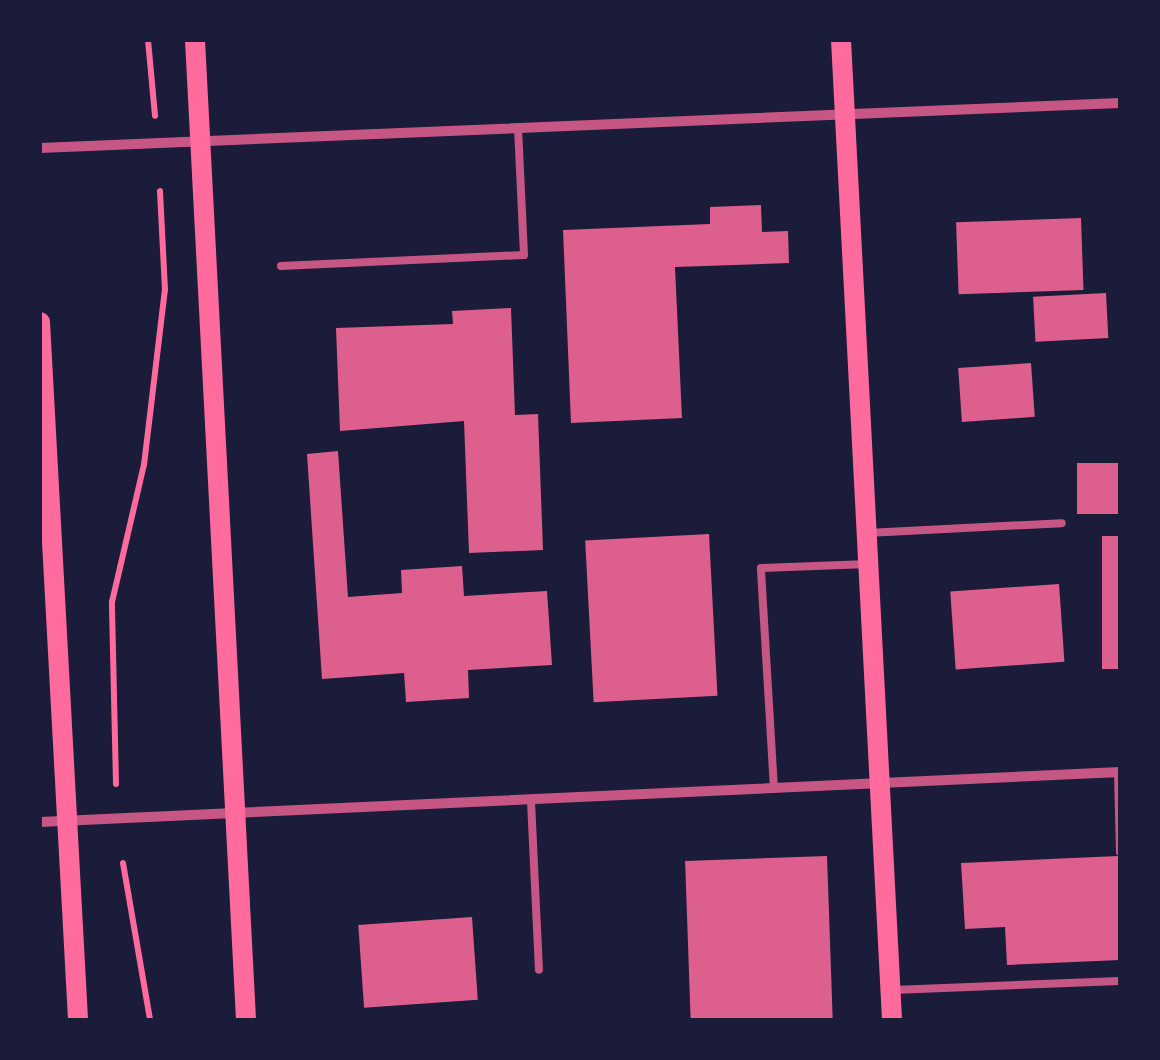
<!DOCTYPE html>
<style>
body{margin:0}
#map{position:relative;width:1160px;height:1060px;overflow:hidden;background:#1b1b3a;font-family:Mulish,sans-serif}
div>[style]{position:absolute}
.building>*{inset:0;background:#dd5f8e;transform-origin:0 0}
.path>*{height:6px;margin:-3px;padding:0 3px;transform-origin:3px;border-radius:3px;background:#ff6b9d}
.service>*{height:8px;margin:-4px;padding:0 4px;transform-origin:4px;border-radius:4px;background:#c65784}
.minor>*{height:10px;margin:-5px;padding:0 5px;transform-origin:5px;border-radius:5px;background:#c65784}
.secondary>*{height:20px;margin:-10px;padding:0 10px;transform-origin:10px;border-radius:10px;background:#ff6b9d}
span{translate:-50% -50%;white-space:nowrap;text-align:center;line-height:1.15;-webkit-text-stroke:8px #1b1b3a;paint-order:stroke}
.frame{position:absolute;inset:0;border:42px solid #1b1b3a;pointer-events:none}
</style>
<div id="map">
<div class="building">
<div style="clip-path:polygon(761px 205px,762px 232px,788px 231px,789px 263px,675px 267px,682px 418px,571px 423px,563px 230px,710px 224px,710px 207px)"></div>
<div style="left:1081px;top:218px;width:72px;height:125px;rotate:88deg"></div>
<div style="left:1106px;top:293px;width:45px;height:73px;rotate:87deg"></div>
<div style="clip-path:polygon(511px 308px,515px 415px,538px 414px,543px 550px,469px 553px,464px 421px,340px 431px,336px 328px,453px 324px,452px 311px)"></div>
<div style="left:1031px;top:363px;width:54px;height:73px;rotate:86deg"></div>
<div style="clip-path:polygon(338px 451px,348px 597px,402px 593px,401px 570px,462px 566px,464px 596px,547px 591px,552px 665px,468px 670px,469px 698px,406px 702px,404px 673px,322px 679px,307px 454px)"></div>
<div style="left:1120px;top:463px;width:51px;height:43px;rotate:90deg"></div>
<div style="left:709px;top:534px;width:162px;height:124px;rotate:87deg"></div>
<div style="left:1120px;top:536px;width:133px;height:18px;rotate:90deg"></div>
<div style="left:1059px;top:584px;width:78px;height:109px;rotate:86deg"></div>
<div style="left:827px;top:856px;width:164px;height:142px;rotate:88deg"></div>
<div style="clip-path:polygon(1118px 856px,1120px 960px,1007px 965px,1005px 927px,965px 929px,961px 863px)"></div>
<div style="left:472px;top:917px;width:83px;height:114px;rotate:86deg"></div>
</div>
<div class="path">
<div style="left:148px;top:40px;width:76px;rotate:84.7deg"></div>
<div style="left:116px;top:784px;width:182px;rotate:-91.3deg"></div>
<div style="left:112px;top:602px;width:141px;rotate:-76.9deg"></div>
<div style="left:144px;top:465px;width:176px;rotate:-83.2deg"></div>
<div style="left:165px;top:290px;width:99px;rotate:-92.9deg"></div>
<div style="left:123px;top:863px;width:159px;rotate:80.2deg"></div>
</div>
<div class="service">
<div style="left:281px;top:266px;width:243px;rotate:-2.6deg"></div>
<div style="left:524px;top:255px;width:125px;rotate:-92.7deg"></div>
<div style="left:867px;top:533px;width:195px;rotate:-2.9deg"></div>
<div style="left:1118px;top:772px;width:80px;rotate:88.6deg"></div>
<div style="left:774px;top:789px;width:221px;rotate:-93.4deg"></div>
<div style="left:761px;top:568px;width:107px;rotate:-2.1deg"></div>
<div style="left:531px;top:801px;width:169px;rotate:87.3deg"></div>
<div style="left:894px;top:990px;width:226px;rotate:-2.3deg"></div>
</div>
<div class="minor">
<div style="left:40px;top:148px;width:1081px;rotate:-2.39deg"></div>
<div style="left:40px;top:822px;width:1081px;rotate:-2.65deg"></div>
</div>
<div class="secondary">
<div style="left:195px;top:40px;width:981px;rotate:87.02deg"></div>
<div style="left:841px;top:40px;width:981px;rotate:87.02deg"></div>
<div style="left:40px;top:322px;width:699px;rotate:86.88deg"></div>
</div>
<div class="frame"></div>
</div>
